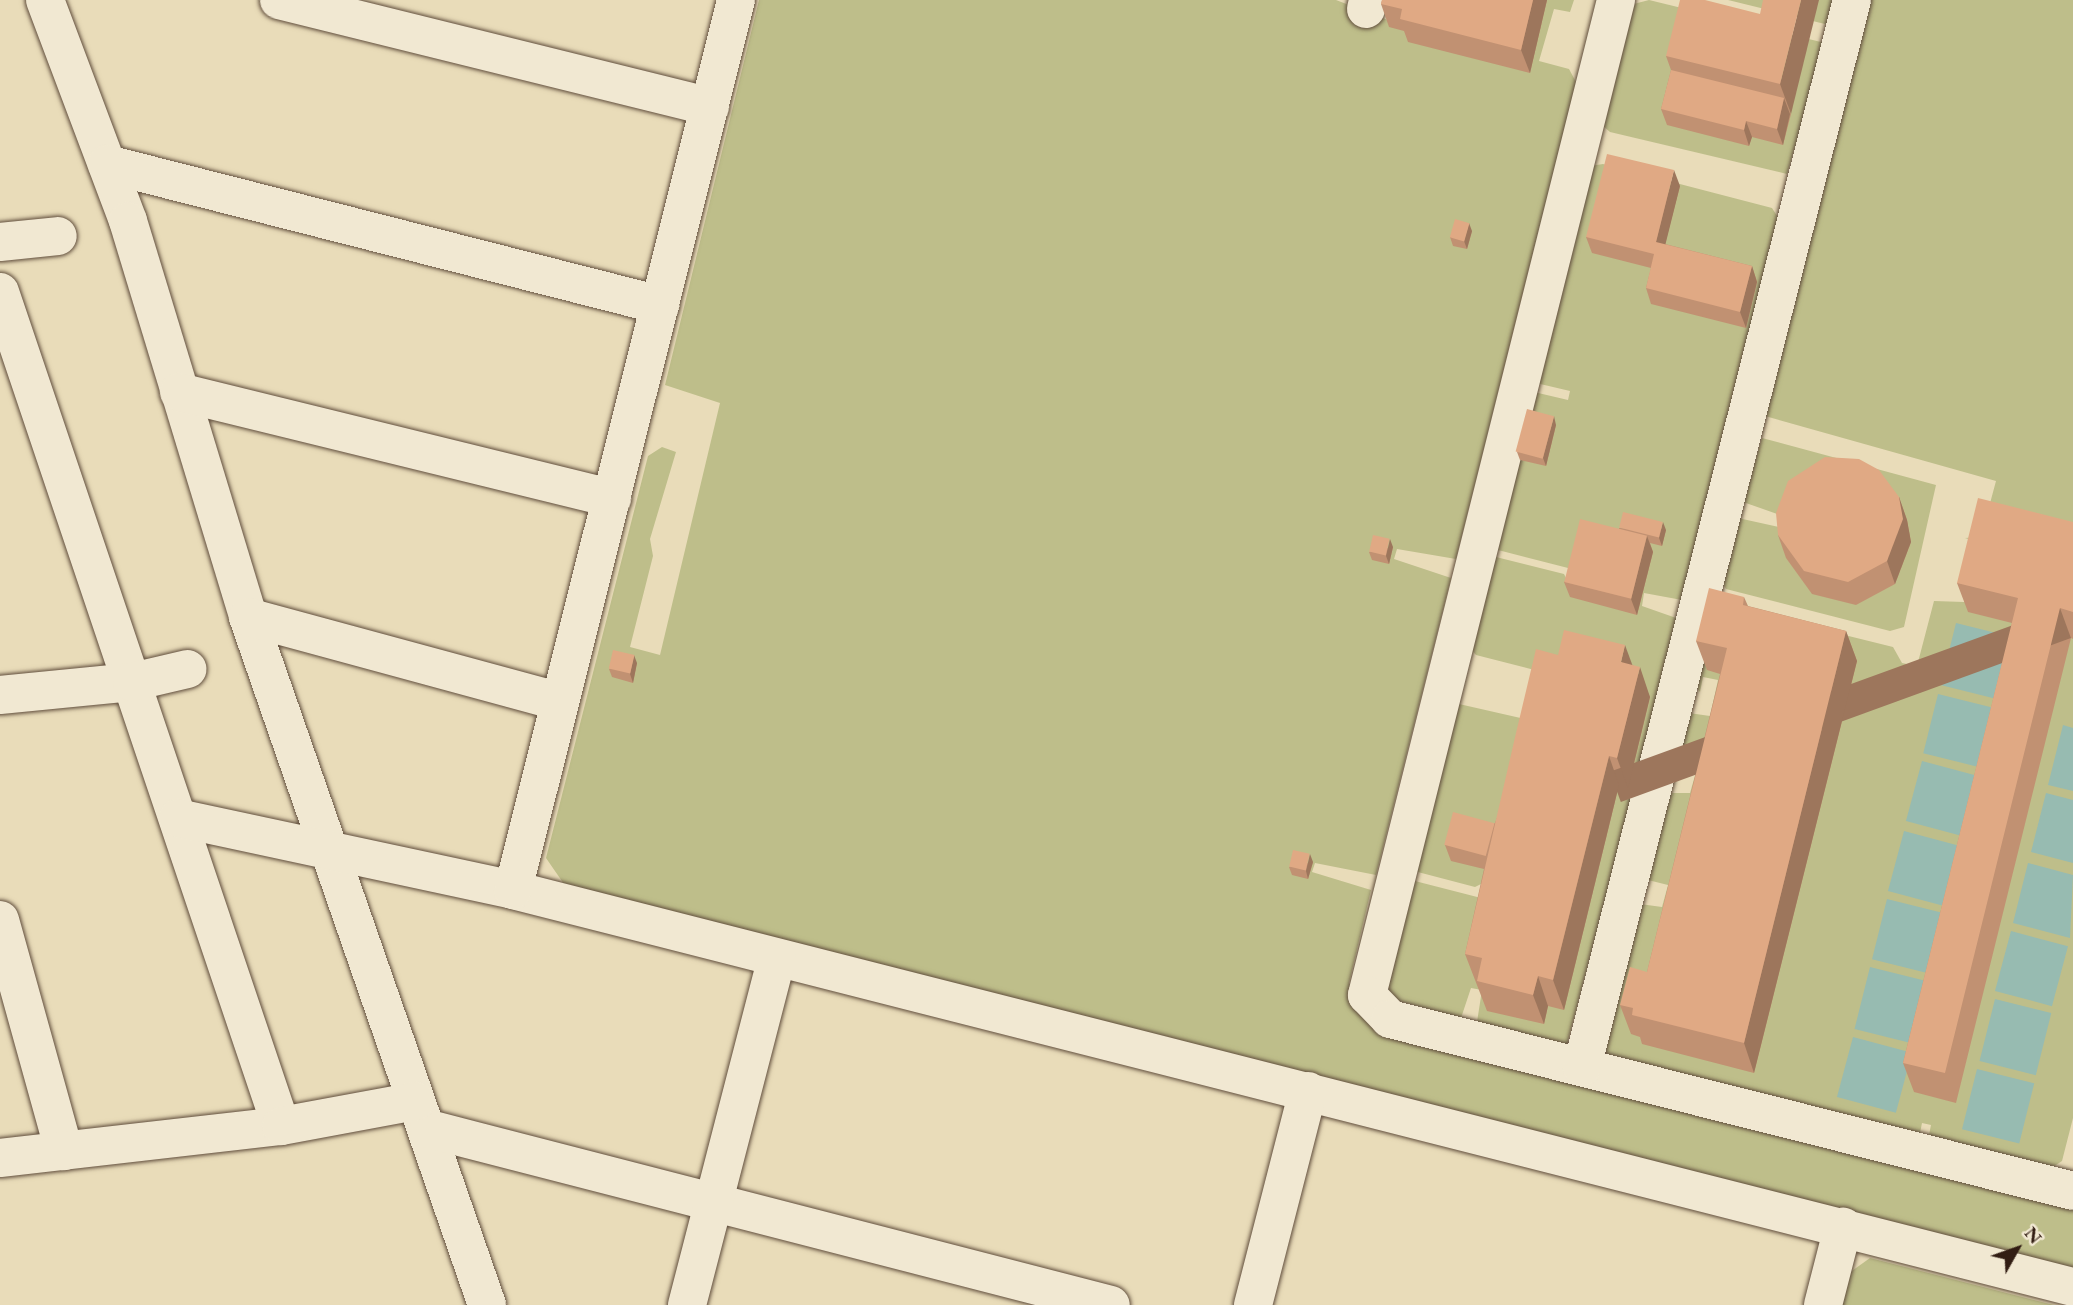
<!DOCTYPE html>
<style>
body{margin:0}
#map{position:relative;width:2073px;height:1305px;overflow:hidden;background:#e9dcb9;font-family:"EB Garamond",serif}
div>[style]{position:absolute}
.green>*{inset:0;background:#bebe8a}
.water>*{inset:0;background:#97bbb1;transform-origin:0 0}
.roads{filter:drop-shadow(0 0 2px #604d3c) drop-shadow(0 0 2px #604d3c)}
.minor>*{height:38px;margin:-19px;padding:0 19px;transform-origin:19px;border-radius:19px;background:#f1e8d2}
.wall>*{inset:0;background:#c19172}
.shaded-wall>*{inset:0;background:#9d765c;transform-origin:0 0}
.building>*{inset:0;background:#e0a984;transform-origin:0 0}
span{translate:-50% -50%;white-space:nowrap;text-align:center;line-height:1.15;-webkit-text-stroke:5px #f1e8d2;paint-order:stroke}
.north{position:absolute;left:1982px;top:1214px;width:70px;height:70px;-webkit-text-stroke:5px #f1e8d2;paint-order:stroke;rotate:50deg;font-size:19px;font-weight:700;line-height:28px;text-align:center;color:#321d13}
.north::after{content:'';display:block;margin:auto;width:24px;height:32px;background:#321d13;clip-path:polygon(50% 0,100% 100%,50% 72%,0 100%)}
</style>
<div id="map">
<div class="green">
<div style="clip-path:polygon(759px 0,1336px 0,1388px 20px,1394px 0,1574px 0,1570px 12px,1554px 9px,1539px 61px,1569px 69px,1576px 82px,1456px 559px,1397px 549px,1394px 559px,1451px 578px,1376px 875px,1315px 863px,1312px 872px,1371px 890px,1349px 983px,1357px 1011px,1377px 1029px,2073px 1207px,2073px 1271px,566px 887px,546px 858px,648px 456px,662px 447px,676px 452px,650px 539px,653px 556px,630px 647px,660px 655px,720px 403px,665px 385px)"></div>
<div style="clip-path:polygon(1649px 0,1825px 43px,1787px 174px,1610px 132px,1602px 125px,1630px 5px)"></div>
<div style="clip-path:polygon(1728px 0,1836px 0,1829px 25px)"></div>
<div style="clip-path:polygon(1869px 0,2073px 0,2073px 1118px,2062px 1161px,2050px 1169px,1929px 1135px,1931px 1125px,1922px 1123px,1920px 1133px,1609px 1056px,1604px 1050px,1640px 904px,1662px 907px,1668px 885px,1648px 880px,1668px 793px,1690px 793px,1696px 772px,1678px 766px,1689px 713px,1710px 716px,1718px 680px,1703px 677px,1700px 692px,1696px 687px,1723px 605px,1893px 647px,1902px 663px,1917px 666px,1934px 601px,1964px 602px,1979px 542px,1965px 538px,1981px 537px,1996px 481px,1765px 416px)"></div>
<div style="clip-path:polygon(1603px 164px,1772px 208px,1779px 219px,1682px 600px,1644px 593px,1642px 606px,1679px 619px,1567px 1044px,1477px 1022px,1482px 990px,1471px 988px,1461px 1018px,1385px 997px,1411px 880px,1485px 899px,1483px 883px,1475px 887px,1414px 871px,1459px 704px,1534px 721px,1546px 673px,1476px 655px,1469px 647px,1496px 557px,1564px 574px,1568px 582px,1572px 569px,1498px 550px,1534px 392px,1568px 400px,1570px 391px,1536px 383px,1590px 166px)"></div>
<div style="clip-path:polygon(1762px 438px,1936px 485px,1904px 627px,1890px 631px,1726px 589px,1722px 582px,1738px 518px,1783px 528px,1786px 517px,1743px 502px)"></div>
<div style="clip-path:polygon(1870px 1258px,2054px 1305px,1841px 1305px,1849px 1273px)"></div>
</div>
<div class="water">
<div style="left:1956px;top:623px;width:62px;height:64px;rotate:14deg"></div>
<div style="left:1938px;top:694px;width:62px;height:61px;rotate:14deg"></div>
<div style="clip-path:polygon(2063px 725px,2073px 728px,2073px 791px,2048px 785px)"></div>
<div style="left:1922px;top:761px;width:61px;height:62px;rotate:15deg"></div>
<div style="clip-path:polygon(2046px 793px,2073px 800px,2073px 863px,2031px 852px)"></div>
<div style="left:1904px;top:831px;width:62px;height:62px;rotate:15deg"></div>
<div style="clip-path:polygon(2028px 863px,2073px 875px,2070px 938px,2013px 923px)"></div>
<div style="left:1887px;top:899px;width:61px;height:62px;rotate:14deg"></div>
<div style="left:2011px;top:931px;width:59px;height:62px;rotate:15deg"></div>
<div style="left:1870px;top:967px;width:61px;height:64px;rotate:14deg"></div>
<div style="left:1995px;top:999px;width:58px;height:64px;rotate:14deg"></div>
<div style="left:1853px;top:1037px;width:61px;height:62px;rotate:15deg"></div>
<div style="left:1977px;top:1069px;width:59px;height:62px;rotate:14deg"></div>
</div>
<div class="roads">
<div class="minor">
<div style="left:45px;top:0;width:236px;rotate:69.4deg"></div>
<div style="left:128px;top:221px;width:414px;rotate:73.1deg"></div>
<div style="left:248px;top:617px;width:728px;rotate:70.84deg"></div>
<div style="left:279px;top:0;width:444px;rotate:13.9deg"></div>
<div style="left:1616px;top:0;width:1026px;rotate:104.05deg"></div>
<div style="left:1367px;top:995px;width:33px;rotate:46deg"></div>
<div style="left:1390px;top:1019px;width:704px;rotate:14.13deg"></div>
<div style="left:1366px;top:9px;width:9px;rotate:-77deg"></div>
<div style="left:107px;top:164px;width:571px;rotate:14.3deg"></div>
<div style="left:0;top:242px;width:58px;rotate:-5.9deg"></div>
<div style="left:0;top:292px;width:880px;rotate:71.38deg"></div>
<div style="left:179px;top:392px;width:446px;rotate:13.8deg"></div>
<div style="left:248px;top:617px;width:323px;rotate:15.2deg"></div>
<div style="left:0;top:695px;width:133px;rotate:-5.6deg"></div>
<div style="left:132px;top:682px;width:57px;rotate:-13.1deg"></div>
<div style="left:178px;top:818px;width:343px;rotate:12.1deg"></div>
<div style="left:513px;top:890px;width:1610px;rotate:14.28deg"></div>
<div style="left:513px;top:890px;width:918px;rotate:-75.93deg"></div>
<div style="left:0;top:920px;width:240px;rotate:74.5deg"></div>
<div style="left:1582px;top:1067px;width:1101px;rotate:-75.8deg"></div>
<div style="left:429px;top:1129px;width:704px;rotate:14.47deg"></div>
<div style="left:0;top:1158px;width:283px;rotate:-6.5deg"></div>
<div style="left:281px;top:1126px;width:137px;rotate:-10.5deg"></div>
<div style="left:687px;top:1305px;width:358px;rotate:-75.5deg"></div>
<div style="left:1253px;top:1305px;width:221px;rotate:-75.6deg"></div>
<div style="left:1823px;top:1305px;width:81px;rotate:-75.6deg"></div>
</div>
</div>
<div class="wall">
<div style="clip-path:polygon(1382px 0,1547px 0,1530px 73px,1408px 42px,1404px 31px,1389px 27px,1381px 4px)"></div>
<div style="clip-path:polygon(1760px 14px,1791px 114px,1783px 145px,1752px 137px,1749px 146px,1667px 125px,1661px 109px,1671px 70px,1666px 56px)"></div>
<div style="clip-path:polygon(1680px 186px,1665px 244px,1752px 266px,1757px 282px,1746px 328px,1651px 304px,1646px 288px,1651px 268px,1592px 253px,1586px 237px)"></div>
<div style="clip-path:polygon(1472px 231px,1467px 249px,1453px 246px,1450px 237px)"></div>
<div style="clip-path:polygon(1556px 425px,1546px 466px,1520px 460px,1517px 452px)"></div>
<div style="clip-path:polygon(1899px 497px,1907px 520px,1911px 542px,1895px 584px,1856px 605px,1812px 594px,1786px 558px,1778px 535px)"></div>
<div style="clip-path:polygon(2073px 522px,2073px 639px,2071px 638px,1956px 1103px,1914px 1092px,1903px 1063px,2012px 623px,1968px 612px,1957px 583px)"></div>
<div style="clip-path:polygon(1619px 528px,1666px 530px,1662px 546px,1650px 543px,1653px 552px,1637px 615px,1570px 597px,1564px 582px,1619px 529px)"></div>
<div style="clip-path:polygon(1393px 547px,1389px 564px,1372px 560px,1369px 552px)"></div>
<div style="clip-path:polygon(1744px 597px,1748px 606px,1846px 631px,1857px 661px,1754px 1073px,1642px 1044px,1640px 1037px,1631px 1034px,1620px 1005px,1647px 972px,1720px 674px,1707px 670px,1696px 641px)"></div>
<div style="clip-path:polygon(1558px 655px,1633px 665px,1650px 697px,1628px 788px,1619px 785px,1564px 1010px,1548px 1006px,1544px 1024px,1487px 1011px,1465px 954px,1484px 869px,1451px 861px,1445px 845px,1495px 823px)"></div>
<div style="clip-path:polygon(637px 663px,633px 683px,612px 677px,609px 669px)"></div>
<div style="clip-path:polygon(1313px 862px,1308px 879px,1292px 875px,1289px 867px)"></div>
</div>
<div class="shaded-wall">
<div style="clip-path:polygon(1533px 0,1547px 0,1530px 73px,1521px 50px)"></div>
<div style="clip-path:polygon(1801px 0,1819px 0,1791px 114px,1780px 84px)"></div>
<div style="clip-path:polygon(1784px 98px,1790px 114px,1783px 145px,1777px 129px)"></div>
<div style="clip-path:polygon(1746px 121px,1752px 137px,1749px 146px,1744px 130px)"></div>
<div style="clip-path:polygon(1674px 170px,1680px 186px,1662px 258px,1656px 242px)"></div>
<div style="clip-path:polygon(1469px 223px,1472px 231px,1467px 249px,1464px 241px)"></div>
<div style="clip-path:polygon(1752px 266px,1757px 282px,1746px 328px,1740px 312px)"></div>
<div style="clip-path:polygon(1554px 416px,1556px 425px,1546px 466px,1543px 458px)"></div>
<div style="clip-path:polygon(1899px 497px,1907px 520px,1911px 542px,1895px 584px,1887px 561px)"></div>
<div style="clip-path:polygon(1663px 522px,1666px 530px,1662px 546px,1659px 538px)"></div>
<div style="clip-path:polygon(1647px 536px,1653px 552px,1637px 615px,1631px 599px)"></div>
<div style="clip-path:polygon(1390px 539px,1393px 547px,1389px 564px,1386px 556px)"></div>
<div style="left:2060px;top:608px;width:32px;height:479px;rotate:70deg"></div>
<div style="clip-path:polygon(1846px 631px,1857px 661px,1754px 1073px,1744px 1043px)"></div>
<div style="clip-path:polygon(1625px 645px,1636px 675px,1621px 662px)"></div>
<div style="clip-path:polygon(634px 655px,637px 663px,633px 683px,630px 674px)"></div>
<div style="clip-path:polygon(1640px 667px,1650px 697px,1628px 788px,1617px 758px)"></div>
<div style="clip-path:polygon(1609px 756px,1619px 785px,1564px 1010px,1553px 980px)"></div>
<div style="clip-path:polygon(1310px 854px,1313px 862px,1308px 879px,1306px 871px)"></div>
<div style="clip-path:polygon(1538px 976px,1548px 1006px,1544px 1024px,1533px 995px)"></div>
</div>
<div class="building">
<div style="clip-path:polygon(1382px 0,1533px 0,1521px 50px,1400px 19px,1402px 9px,1381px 4px)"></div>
<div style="clip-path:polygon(1680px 0,1705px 0,1760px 14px,1763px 0,1801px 0,1780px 84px,1666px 56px)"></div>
<div style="clip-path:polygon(1671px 70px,1784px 98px,1777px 129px,1746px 121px,1744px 130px,1661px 109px)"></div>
<div style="clip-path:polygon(1607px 154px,1674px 170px,1656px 242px,1752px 266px,1740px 312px,1646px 288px,1654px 254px,1586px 237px)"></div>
<div style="left:1455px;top:219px;width:15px;height:19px;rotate:16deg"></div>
<div style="left:1527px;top:409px;width:28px;height:44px;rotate:15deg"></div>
<div style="clip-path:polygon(1825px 457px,1859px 459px,1879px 470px,1899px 497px,1903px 519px,1887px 561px,1848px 582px,1804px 571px,1778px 535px,1776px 513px,1788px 481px)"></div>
<div style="clip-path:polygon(1978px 498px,2073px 522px,2073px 612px,2060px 608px,1945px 1073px,1903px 1063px,2018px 598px,1957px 583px)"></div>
<div style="left:1623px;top:512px;width:41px;height:16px;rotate:14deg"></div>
<div style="left:1580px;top:519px;width:69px;height:65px;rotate:14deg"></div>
<div style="left:1373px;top:535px;width:17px;height:17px;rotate:13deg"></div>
<div style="clip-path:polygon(1709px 588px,1744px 597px,1743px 605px,1846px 631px,1744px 1043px,1632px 1015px,1633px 1008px,1620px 1005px,1630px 967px,1647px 972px,1727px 648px,1696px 641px)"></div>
<div style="clip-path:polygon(1564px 630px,1625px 645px,1621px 662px,1640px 667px,1617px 758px,1609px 756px,1553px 980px,1538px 976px,1533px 995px,1477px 981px,1482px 958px,1465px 954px,1516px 733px,1536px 649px,1558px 655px)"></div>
<div style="left:613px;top:650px;width:22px;height:19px;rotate:13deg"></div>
<div style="left:1453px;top:812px;width:43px;height:34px;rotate:15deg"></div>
<div style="left:1293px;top:850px;width:17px;height:17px;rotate:13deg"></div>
</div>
<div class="north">N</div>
</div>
